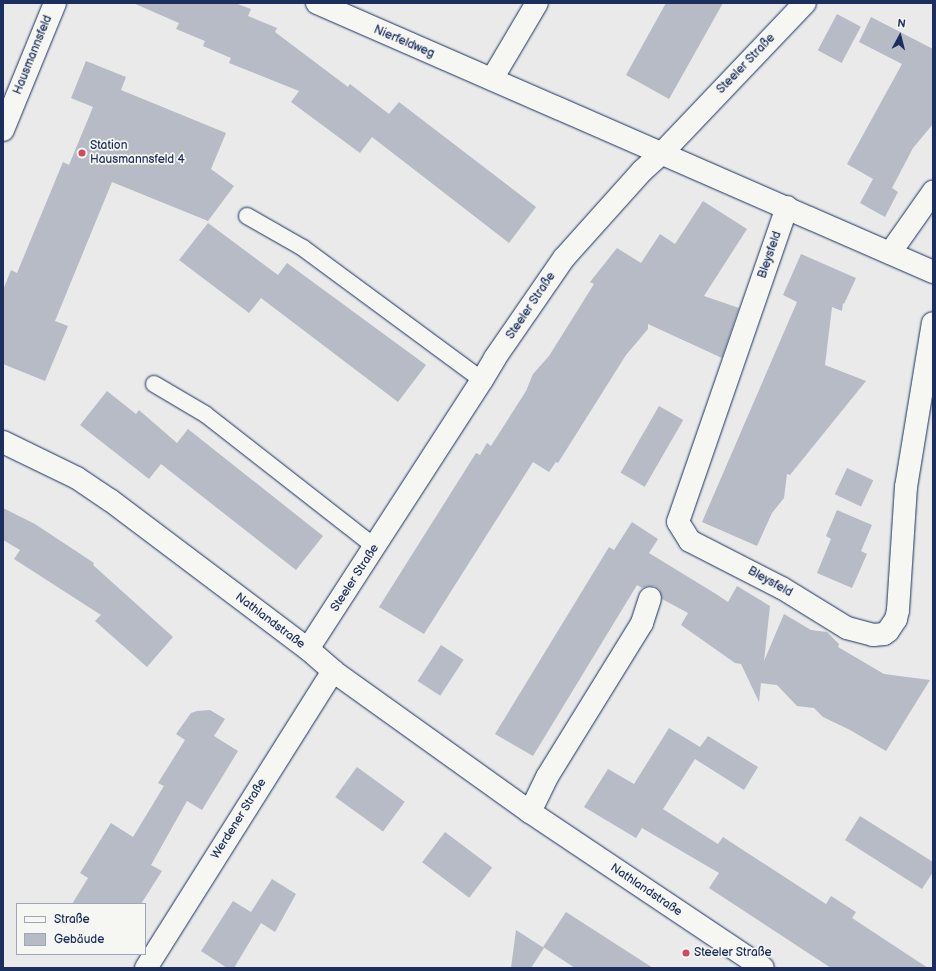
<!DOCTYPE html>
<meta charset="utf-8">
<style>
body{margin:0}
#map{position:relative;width:936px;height:971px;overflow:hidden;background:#e9eae9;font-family:"Balsamiq Sans",sans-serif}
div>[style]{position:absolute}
.building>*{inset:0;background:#b6bbc6;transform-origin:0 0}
.roads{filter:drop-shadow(0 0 1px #1b2f5e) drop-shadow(0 0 1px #1b2f5e)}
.service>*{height:16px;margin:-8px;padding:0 8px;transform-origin:8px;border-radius:8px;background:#f6f6f2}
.minor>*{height:22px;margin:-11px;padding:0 11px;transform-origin:11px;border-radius:11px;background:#f6f6f2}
.tertiary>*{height:22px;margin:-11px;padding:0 11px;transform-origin:11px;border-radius:11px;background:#f6f6f2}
.dots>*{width:11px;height:11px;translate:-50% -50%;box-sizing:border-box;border:2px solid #f6f6f2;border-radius:50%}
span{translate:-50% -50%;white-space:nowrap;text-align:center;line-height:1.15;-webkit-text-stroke:3.5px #f6f6f2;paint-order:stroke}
.street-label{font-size:12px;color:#1b2f5e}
.poi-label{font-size:12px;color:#1b2f5e}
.left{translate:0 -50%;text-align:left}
.frame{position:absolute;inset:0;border:4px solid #1b2f5e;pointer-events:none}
.legend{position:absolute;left:16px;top:903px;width:130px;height:52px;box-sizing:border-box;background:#f6f6f2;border:1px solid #9ea6b7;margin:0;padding:5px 7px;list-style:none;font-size:12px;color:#1b2f5e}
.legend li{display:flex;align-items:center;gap:8px;height:20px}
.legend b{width:20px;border:1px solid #9ea6b7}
.north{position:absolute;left:880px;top:16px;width:40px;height:40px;-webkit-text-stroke:3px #f6f6f2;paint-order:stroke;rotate:7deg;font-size:11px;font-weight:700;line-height:16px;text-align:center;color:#1b2f5e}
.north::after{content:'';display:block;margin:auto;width:14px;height:18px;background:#1b2f5e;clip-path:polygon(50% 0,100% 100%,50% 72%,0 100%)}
</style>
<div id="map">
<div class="building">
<div style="clip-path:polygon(133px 3px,235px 3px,251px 9px,248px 16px,277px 28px,275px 32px,348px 87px,350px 84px,389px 114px,399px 102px,536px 207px,509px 243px,372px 137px,360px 153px,291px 102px,299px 91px,229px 63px,231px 58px,203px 46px,205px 41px,176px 29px,179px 23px)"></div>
<div style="clip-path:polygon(666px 3px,723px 3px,669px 99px,626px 75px)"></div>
<div style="left:837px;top:14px;width:27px;height:41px;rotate:28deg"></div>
<div style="clip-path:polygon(871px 17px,933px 49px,933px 124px,913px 148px,892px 188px,898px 192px,885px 217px,860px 203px,873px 179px,847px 164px,902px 64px,859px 42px)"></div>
<div style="clip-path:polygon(86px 61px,126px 77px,121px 90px,226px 133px,211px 169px,234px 186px,208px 221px,112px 182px,55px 321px,68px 326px,45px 381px,3px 364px,3px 290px,11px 270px,17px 273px,63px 162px,69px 165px,93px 107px,71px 98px)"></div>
<div style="clip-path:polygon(703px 201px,747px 229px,704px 296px,739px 308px,722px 358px,648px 324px,648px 329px,626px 355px,558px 463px,556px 462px,549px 472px,533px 462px,424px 634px,379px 607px,476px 453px,480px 455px,487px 443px,491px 446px,526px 391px,533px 374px,549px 356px,594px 284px,590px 282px,617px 248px,641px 263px,660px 234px,675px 244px)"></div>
<div style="clip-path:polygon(208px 223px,278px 275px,287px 263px,426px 365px,398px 402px,261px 298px,249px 313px,179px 260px)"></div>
<div style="clip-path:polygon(801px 254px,856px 278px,844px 304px,843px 303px,842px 311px,832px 307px,825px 365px,866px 381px,790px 475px,787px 474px,784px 498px,772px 513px,757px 546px,702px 522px,797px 302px,783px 295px)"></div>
<div style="clip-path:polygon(107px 391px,136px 414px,139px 410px,177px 443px,188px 429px,323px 536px,296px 570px,161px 464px,149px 479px,80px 425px)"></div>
<div style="left:659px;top:406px;width:28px;height:77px;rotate:30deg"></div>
<div style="left:847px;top:468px;width:29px;height:29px;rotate:25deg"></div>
<div style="clip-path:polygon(3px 508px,35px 524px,94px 563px,93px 565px,173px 637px,147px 667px,95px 621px,101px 615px,14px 559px,20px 550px,3px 540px)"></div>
<div style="clip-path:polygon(837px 510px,872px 525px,861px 551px,867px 554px,852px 588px,817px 573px,831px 539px,826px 536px)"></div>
<div style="clip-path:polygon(632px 522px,658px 539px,649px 553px,716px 594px,728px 602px,737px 586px,770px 606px,764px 661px,784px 614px,811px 630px,827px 632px,839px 644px,838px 647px,884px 674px,930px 680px,886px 751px,850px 730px,823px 717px,814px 708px,797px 706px,777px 685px,761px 683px,759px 702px,741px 664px,735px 663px,681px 625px,688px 613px,662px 599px,659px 589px,654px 586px,648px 586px,642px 588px,637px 585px,533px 756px,495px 734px,609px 547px,614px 550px)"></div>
<div style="left:441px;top:645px;width:27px;height:43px;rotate:33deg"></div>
<div style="clip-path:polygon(210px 710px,225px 719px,214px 736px,238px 751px,202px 810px,187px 801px,151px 865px,162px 871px,141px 904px,72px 904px,88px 878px,80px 873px,111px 823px,133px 837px,164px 786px,158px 783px,185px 740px,176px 734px,191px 713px,197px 711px)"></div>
<div style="clip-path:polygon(669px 728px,700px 747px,708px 736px,758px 767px,744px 790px,695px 759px,663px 809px,718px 844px,723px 837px,826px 904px,831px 896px,856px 912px,852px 918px,928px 968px,831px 968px,709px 888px,719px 873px,642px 828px,636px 838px,584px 807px,608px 769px,634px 784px)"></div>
<div style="left:357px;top:767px;width:59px;height:37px;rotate:36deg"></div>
<div style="clip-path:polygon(860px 816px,933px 862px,933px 872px,922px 889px,845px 840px)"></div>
<div style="left:445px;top:832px;width:59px;height:38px;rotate:37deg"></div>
<div style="clip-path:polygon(272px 879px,296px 894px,275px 932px,261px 923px,234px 968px,227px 968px,201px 951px,233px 901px,251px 912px)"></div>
<div style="clip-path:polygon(566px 912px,653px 968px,575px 968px,543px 947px)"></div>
<div style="clip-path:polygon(516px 930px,544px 948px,531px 968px,511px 968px)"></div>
</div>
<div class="roads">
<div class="service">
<div style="left:247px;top:216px;width:64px;rotate:29.7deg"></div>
<div style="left:303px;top:248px;width:222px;rotate:36.4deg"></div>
<div style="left:154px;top:384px;width:59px;rotate:30.5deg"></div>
<div style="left:205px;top:414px;width:216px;rotate:38deg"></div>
</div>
<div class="minor">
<div style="left:317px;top:3px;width:672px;rotate:23.59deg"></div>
<div style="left:492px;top:79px;width:88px;rotate:-59.4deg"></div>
<div style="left:3px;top:130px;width:137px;rotate:-67.7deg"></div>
<div style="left:787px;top:207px;width:333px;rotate:109.1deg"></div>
<div style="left:678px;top:522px;width:22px;rotate:58deg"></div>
<div style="left:690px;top:541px;width:103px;rotate:27.1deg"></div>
<div style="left:782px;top:588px;width:76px;rotate:31.6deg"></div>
<div style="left:847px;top:628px;width:27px;rotate:15deg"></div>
<div style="left:873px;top:635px;width:11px;rotate:-5deg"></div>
<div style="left:884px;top:634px;width:5px;rotate:-37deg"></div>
<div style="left:888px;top:631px;width:14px;rotate:-56deg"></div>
<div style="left:896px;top:619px;width:9px;rotate:-77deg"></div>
<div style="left:898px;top:610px;width:123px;rotate:-86.3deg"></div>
<div style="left:906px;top:487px;width:166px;rotate:-80.7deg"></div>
<div style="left:890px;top:253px;width:75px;rotate:-54.8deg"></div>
<div style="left:308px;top:649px;width:320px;rotate:-57.1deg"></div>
<div style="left:482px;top:380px;width:26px;rotate:-59deg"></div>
<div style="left:495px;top:358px;width:121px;rotate:-55.4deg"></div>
<div style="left:564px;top:258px;width:117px;rotate:-48.1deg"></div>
<div style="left:642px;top:171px;width:27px;rotate:-42deg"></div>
<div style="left:662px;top:153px;width:207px;rotate:-46.4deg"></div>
<div style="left:530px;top:812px;width:39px;rotate:-64deg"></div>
<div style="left:547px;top:777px;width:181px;rotate:-58.3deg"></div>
<div style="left:642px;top:623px;width:26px;rotate:-72deg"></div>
<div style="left:146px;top:968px;width:351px;rotate:-57.8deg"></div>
</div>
<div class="tertiary">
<div style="left:3px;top:442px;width:82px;rotate:25.9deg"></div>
<div style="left:77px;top:478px;width:40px;rotate:34deg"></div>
<div style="left:110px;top:500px;width:248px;rotate:37deg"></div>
<div style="left:308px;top:649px;width:33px;rotate:41deg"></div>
<div style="left:333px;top:671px;width:242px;rotate:35.6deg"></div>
<div style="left:530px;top:812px;width:280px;rotate:33.8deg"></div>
</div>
</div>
<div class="dots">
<div style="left:82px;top:153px;background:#d1495b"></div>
<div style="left:686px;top:953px;background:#d1495b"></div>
</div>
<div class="street-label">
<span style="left:404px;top:42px;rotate:23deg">Nierfeldweg</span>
<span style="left:33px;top:55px;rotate:-68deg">Hausmannsfeld</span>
<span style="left:746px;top:64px;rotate:-46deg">Steeler Straße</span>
<span style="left:770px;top:255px;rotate:-71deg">Bleysfeld</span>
<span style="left:531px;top:306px;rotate:-56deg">Steeler Straße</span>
<span style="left:355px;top:578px;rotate:-57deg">Steeler Straße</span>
<span style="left:770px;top:582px;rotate:29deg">Bleysfeld</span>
<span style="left:270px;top:621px;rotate:37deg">Nathlandstraße</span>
<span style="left:239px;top:819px;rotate:-58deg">Werdener Straße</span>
<span style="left:646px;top:890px;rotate:34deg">Nathlandstraße</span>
</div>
<div class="poi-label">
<span class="left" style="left:90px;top:153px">Station<br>Hausmannsfeld 4</span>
<span class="left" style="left:694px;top:953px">Steeler Straße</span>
</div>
<div class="frame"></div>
<ul class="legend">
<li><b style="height:5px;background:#f6f6f2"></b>Straße</li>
<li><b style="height:11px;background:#b6bbc6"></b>Gebäude</li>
</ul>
<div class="north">N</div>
</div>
